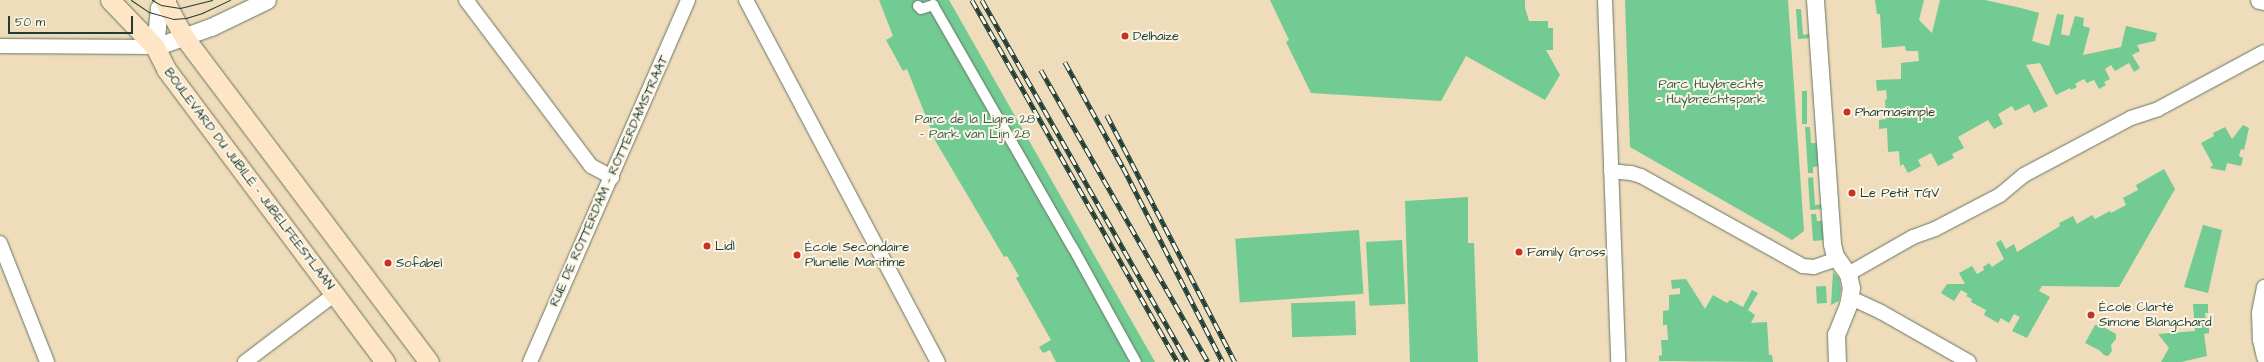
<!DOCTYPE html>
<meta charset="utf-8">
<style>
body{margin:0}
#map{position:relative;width:2264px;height:362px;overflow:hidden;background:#eedcba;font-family:"Architects Daughter",sans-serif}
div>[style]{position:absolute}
.green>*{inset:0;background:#72cb92;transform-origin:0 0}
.roads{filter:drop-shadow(0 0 1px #677563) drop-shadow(0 0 1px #677563)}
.pedestrian>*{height:10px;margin:-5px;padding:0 5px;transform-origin:5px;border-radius:5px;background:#fff}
.minor>*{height:14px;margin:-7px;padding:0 7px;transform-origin:7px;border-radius:7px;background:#fff}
.tertiary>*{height:17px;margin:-8.5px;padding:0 8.5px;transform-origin:8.5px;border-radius:8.5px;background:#fff}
.secondary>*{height:19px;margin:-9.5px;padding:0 9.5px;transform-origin:9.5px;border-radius:9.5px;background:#fde5c5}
.tram>*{height:1px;margin:-0.5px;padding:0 0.5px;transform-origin:0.5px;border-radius:0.5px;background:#1f3d34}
.rail>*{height:4.5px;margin-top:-2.25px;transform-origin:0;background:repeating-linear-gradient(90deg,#fcf5e5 0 9px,#1f3d34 0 18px);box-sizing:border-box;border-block:1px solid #1f3d34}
.dots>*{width:11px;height:11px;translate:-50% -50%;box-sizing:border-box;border:2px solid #fcf5e5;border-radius:50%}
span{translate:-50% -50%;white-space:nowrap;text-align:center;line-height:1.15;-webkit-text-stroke:4px #fcf5e5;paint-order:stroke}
.poi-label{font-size:13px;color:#1f3d34}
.left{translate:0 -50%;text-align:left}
.park-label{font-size:13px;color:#34604c}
.street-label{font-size:13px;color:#1f3d34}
.scale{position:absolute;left:8px;top:16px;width:125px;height:18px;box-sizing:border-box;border:2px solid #1f3d34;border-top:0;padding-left:5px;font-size:12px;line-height:14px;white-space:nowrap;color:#1f3d34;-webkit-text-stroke:3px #fcf5e5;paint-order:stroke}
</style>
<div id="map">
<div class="green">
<div style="clip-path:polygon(879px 0,949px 0,1155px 362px,1056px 362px,1050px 350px,1043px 353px,1039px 347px,1051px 340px,1016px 278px,1019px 276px,1007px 256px,1004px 257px,936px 142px,907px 69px,903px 71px,886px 40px,893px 36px)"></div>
<div style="clip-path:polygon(1270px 0,1525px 0,1525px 8px,1529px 21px,1548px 21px,1548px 28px,1553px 28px,1553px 50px,1546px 50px,1560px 75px,1545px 100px,1466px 56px,1441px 101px,1311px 93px,1286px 42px,1289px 40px)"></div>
<div style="clip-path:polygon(1625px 0,1788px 0,1804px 231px,1792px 240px,1630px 147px)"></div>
<div style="clip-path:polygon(1864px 0,1924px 0,1919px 20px,1932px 33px,1940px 0,1985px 0,2021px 8px,2039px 13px,2032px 41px,2049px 46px,2057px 14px,2064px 15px,2061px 34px,2069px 36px,2075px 16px,2084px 18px,2083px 26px,2090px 28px,2083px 55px,2121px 47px,2126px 26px,2157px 33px,2155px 41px,2137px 45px,2140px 51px,2132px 55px,2140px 68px,2134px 72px,2129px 63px,2115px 71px,2111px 65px,2105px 69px,2110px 79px,2104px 82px,2106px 85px,2099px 89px,2094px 80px,2087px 83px,2084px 79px,2075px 84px,2077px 87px,2071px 90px,2070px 88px,2056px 95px,2040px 63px,2026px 65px,2048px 106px,2034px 113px,2029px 104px,2015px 111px,2012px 106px,1998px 114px,2003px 124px,1994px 129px,1988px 120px,1958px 137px,1964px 148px,1952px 154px,1954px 158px,1938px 166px,1931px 153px,1918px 160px,1921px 166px,1908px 173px,1903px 164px,1900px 166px,1899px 151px,1888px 152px,1887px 128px,1879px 129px,1879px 120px,1886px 119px,1885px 100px,1887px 99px,1886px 90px,1877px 91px,1876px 80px,1901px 79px,1901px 63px,1919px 61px,1918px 51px,1906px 51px,1905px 46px,1882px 48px,1880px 14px,1877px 14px,1875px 0)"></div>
<div style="clip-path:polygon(1796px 9px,1801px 9px,1803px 35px,1810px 34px,1811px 38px,1798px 39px)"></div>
<div style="left:1802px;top:91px;width:5px;height:33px"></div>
<div style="clip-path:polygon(2243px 125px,2249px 128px,2244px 150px,2241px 149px,2239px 156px,2243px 158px,2241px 166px,2227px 163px,2225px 171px,2210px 168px,2213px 165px,2201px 143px,2214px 136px,2213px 133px,2225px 127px,2232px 139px)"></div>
<div style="clip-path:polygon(1805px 127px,1810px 127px,1811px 143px,1818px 143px,1820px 166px,1813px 167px,1813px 173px,1808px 173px)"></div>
<div style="clip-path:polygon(2164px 169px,2175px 189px,2119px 287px,2042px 286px,2039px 291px,2050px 297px,2027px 338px,2012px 331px,2020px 317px,2014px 314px,2009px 323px,2001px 318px,1998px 323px,1984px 315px,1986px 310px,1971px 302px,1972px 299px,1966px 296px,1968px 294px,1961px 290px,1954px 301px,1941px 293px,1947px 284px,1965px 284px,1959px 273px,1972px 266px,1977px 274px,1984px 270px,1983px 267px,1989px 263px,1992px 267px,2004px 259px,1996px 243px,2001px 240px,2006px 249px,2014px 244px,2017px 252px,2060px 226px,2059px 223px,2073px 216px,2077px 224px,2092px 215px,2095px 219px,2110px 211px,2111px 213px,2126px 205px,2123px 198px,2138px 190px,2136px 185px)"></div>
<div style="clip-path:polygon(1813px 177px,1815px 205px,1823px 204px,1823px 209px,1810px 210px,1808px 178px)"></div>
<div style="clip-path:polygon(1468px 197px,1468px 243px,1474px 243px,1478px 362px,1410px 362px,1405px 201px)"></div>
<div style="clip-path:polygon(1811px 214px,1816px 214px,1817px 221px,1824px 221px,1825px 240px,1813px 241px)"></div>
<div style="clip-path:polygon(2203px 225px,2222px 230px,2208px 293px,2184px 287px)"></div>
<div style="left:1359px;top:230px;width:64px;height:124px;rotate:86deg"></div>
<div style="left:1402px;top:240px;width:64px;height:36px;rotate:87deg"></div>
<div style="clip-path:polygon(1833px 272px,1839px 278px,1841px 289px,1839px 301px,1831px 305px)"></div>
<div style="clip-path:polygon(1686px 279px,1705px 309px,1713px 295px,1727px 303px,1730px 300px,1743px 307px,1752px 290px,1758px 293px,1748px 310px,1755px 315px,1751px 323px,1767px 322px,1769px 355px,1772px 355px,1773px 362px,1659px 361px,1659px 356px,1662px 355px,1661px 340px,1668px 340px,1667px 325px,1663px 325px,1663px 311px,1669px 310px,1669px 295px,1680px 294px,1680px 288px,1672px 289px,1671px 280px)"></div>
<div style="left:1826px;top:286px;width:17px;height:10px;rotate:87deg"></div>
<div style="left:1355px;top:301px;width:34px;height:64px;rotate:88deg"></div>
<div style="clip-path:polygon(2193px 304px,2208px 304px,2208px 313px,2205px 313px,2206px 321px,2209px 321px,2209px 333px,2204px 334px,2207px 356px,2181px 362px,2161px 362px,2169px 348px,2158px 334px,2195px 331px)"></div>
<div style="clip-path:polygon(2095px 325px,2100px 325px,2116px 334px,2116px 339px,2111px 345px,2112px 351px,2108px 356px,2104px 355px,2099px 350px,2085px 343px)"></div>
</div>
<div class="roads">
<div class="pedestrian">
<div style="left:918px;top:6px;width:4px;rotate:45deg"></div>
<div style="left:921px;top:9px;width:13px;rotate:-18deg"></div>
<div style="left:933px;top:5px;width:280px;rotate:60.1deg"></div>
<div style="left:1073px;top:248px;width:130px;rotate:61.1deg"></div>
</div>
<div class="minor">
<div style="left:466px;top:0;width:208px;rotate:53deg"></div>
<div style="left:591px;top:166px;width:24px;rotate:28deg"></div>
<div style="left:746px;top:0;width:410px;rotate:62.1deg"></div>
<div style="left:1605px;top:0;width:362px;rotate:87.9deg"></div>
<div style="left:0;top:46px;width:155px;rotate:0.4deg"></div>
<div style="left:1611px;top:171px;width:20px;rotate:6deg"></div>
<div style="left:1631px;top:173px;width:10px;rotate:17deg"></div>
<div style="left:1641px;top:176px;width:185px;rotate:29.1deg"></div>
<div style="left:1803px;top:266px;width:11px;rotate:5deg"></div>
<div style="left:1814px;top:267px;width:24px;rotate:-19deg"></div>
<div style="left:0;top:243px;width:128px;rotate:68.4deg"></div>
<div style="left:1848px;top:274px;width:75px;rotate:-29.6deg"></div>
<div style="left:1913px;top:237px;width:23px;rotate:-20deg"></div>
<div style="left:1935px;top:229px;width:73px;rotate:-27.6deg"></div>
<div style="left:2000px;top:195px;width:31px;rotate:-40deg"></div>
<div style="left:2024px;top:175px;width:121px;rotate:-28deg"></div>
<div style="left:2131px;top:118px;width:28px;rotate:-18deg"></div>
<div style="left:2158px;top:109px;width:120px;rotate:-28.3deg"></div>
<div style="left:2264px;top:287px;width:26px;rotate:101deg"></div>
<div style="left:2259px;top:313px;width:27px;rotate:88deg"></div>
<div style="left:2260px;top:340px;width:18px;rotate:77deg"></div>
<div style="left:1851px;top:298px;width:33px;rotate:25deg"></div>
<div style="left:1881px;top:312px;width:101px;rotate:29.6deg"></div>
<div style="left:245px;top:362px;width:113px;rotate:-37.1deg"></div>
<div style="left:530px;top:362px;width:395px;rotate:-66.4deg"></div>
</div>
<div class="tertiary">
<div style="left:167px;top:0;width:11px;rotate:135deg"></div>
<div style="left:159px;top:8px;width:39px;rotate:96deg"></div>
<div style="left:155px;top:47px;width:59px;rotate:-19.7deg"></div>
<div style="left:211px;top:27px;width:62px;rotate:-25.7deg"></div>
<div style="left:1815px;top:0;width:245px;rotate:86deg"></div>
<div style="left:1832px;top:244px;width:12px;rotate:76deg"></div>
<div style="left:1835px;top:256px;width:22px;rotate:54deg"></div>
<div style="left:1848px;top:274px;width:14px;rotate:78deg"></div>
<div style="left:1851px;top:288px;width:17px;rotate:100deg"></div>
<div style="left:1848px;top:305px;width:31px;rotate:112deg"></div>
<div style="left:1836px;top:334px;width:28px;rotate:88deg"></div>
<div style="left:2259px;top:0;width:5px;rotate:11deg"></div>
</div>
<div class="secondary">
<div style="left:110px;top:0;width:65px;rotate:46.2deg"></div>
<div style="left:155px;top:47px;width:25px;rotate:63deg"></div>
<div style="left:166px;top:69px;width:366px;rotate:53.2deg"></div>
<div style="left:164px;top:0;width:42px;rotate:61.6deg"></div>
<div style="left:184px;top:37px;width:407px;rotate:53deg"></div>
</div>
</div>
<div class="tram">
<div style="left:131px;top:0;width:22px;rotate:34deg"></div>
<div style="left:149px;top:12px;width:25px;rotate:16deg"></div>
<div style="left:173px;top:19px;width:13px;rotate:-4deg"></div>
<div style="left:186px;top:18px;width:17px;rotate:-17deg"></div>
<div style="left:202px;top:13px;width:31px;rotate:-25deg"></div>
<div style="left:152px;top:0;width:10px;rotate:29deg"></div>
<div style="left:161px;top:5px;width:19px;rotate:9deg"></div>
<div style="left:180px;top:8px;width:33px;rotate:-14deg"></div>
</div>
<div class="rail">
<div style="left:972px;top:0;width:417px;rotate:60.4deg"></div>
<div style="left:982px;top:0;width:417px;rotate:60.4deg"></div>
<div style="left:1065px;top:62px;width:120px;rotate:61.1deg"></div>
<div style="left:1123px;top:167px;width:219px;rotate:62.9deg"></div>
<div style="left:1041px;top:70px;width:336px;rotate:60.2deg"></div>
<div style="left:1107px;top:115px;width:278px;rotate:62.6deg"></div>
</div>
<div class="dots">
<div style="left:1125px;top:36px;background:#c8321e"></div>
<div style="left:1847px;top:112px;background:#c8321e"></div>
<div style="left:1852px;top:193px;background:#c8321e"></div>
<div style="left:707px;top:246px;background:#c8321e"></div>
<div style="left:1519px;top:252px;background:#c8321e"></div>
<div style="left:797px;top:255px;background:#c8321e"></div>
<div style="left:388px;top:263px;background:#c8321e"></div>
<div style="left:2091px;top:315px;background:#c8321e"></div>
</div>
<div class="poi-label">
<span class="left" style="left:1133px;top:36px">Delhaize</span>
<span class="left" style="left:1855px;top:112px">Pharmasimple</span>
<span class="left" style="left:1860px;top:193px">Le Petit TGV</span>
<span class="left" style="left:715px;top:246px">Lidl</span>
<span class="left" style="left:805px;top:255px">École Secondaire<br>Plurielle Maritime</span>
<span class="left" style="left:1527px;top:252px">Family Gross</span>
<span class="left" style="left:396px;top:263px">Sofabel</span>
<span class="left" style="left:2099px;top:315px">École Clarté<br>Simone Blangchard</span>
</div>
<div class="park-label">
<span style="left:1711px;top:92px">Parc Huybrechts<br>- Huybrechtspark</span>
<span style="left:975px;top:127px">Parc de la Ligne 28<br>- Park van Lijn 28</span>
</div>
<div class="street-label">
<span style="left:249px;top:179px;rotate:53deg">BOULEVARD DU JUBILÉ - JUBELFEESTLAAN</span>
<span style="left:609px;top:181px;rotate:-66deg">RUE DE ROTTERDAM - ROTTERDAMSTRAAT</span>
</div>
<div class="scale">50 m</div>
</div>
